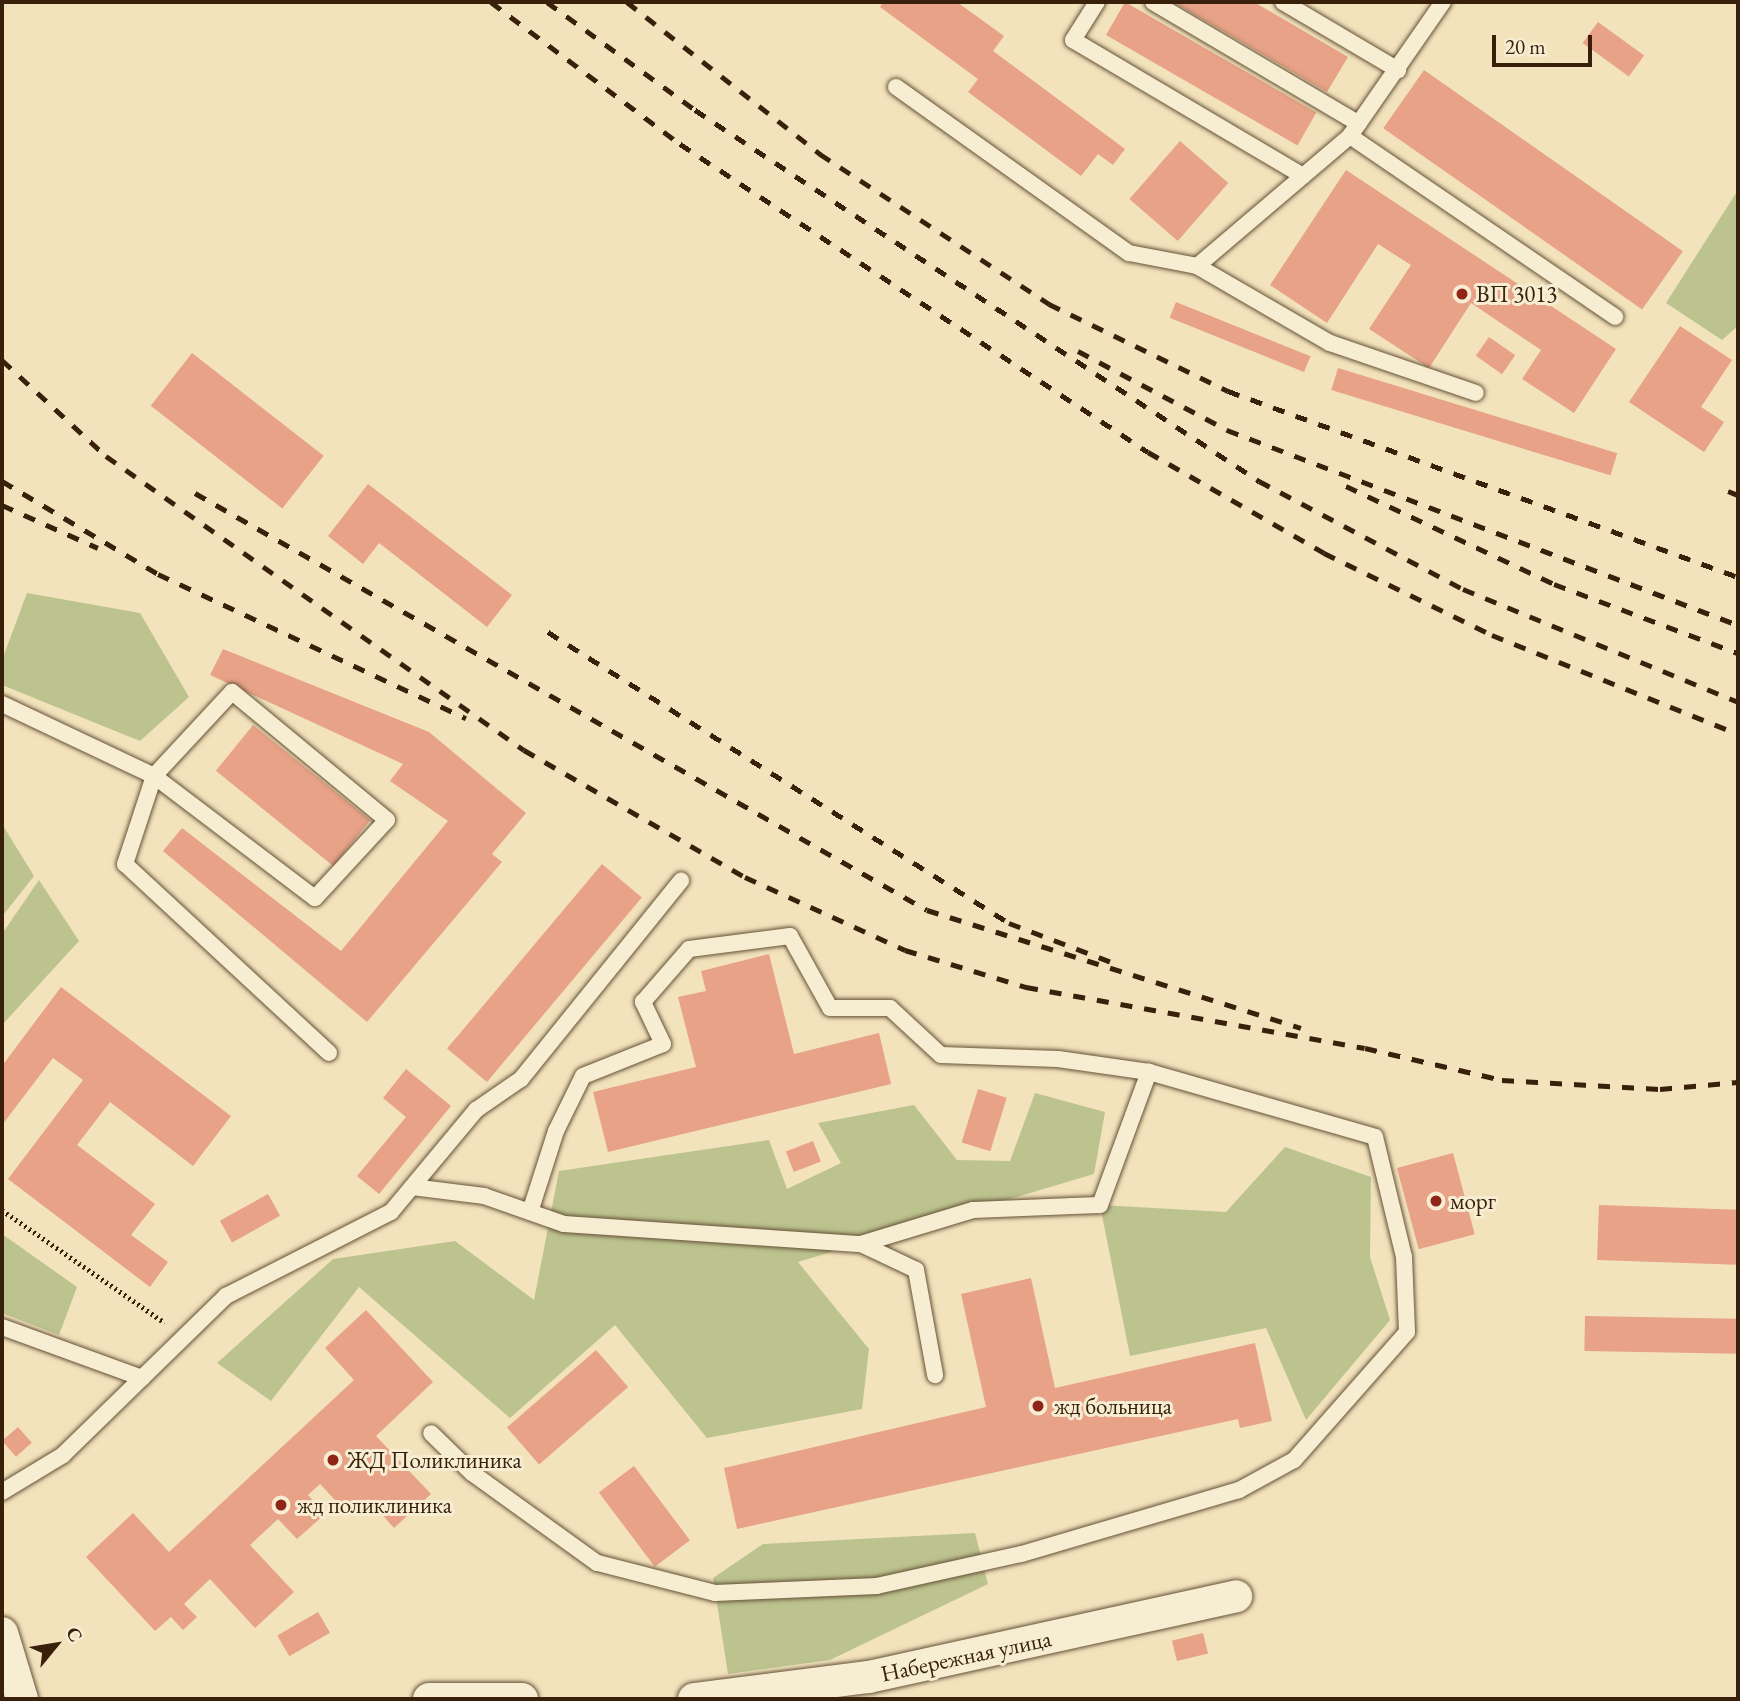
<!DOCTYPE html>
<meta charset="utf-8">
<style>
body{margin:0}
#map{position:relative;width:1740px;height:1701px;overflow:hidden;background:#f2e3bc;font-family:"EB Garamond",serif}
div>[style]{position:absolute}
.green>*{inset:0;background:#bcc38f}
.building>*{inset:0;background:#e7a287;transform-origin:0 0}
.path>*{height:4.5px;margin-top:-2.25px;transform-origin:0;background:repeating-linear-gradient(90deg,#38200b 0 2px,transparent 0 5.5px)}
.roads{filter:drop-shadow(0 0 2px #665137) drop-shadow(0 0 2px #665137)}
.service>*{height:16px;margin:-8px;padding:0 8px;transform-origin:8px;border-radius:8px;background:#f7edd3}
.minor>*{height:32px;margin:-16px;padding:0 16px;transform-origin:16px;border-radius:16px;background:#f7edd3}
.rail>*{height:5px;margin-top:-2.5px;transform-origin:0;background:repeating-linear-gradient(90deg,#38200b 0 12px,transparent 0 24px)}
.dots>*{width:19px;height:19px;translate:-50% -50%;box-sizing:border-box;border:4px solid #f7edd3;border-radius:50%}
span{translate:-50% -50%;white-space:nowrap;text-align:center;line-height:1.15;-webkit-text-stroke:6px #f7edd3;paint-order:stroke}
.poi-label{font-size:23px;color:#38200b}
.left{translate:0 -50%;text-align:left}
.street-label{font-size:23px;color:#38200b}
.frame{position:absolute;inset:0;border:4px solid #38200b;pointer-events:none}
.north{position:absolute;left:21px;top:1610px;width:70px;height:70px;-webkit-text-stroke:5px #f7edd3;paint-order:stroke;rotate:60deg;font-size:19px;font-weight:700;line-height:28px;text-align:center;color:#38200b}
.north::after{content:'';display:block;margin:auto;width:24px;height:32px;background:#38200b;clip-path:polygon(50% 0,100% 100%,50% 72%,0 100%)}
.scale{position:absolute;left:1492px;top:35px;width:100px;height:32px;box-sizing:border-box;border:4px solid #38200b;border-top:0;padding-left:9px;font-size:21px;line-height:24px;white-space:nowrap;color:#38200b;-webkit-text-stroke:5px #f7edd3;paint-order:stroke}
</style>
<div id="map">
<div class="green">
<div style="clip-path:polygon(1738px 190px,1738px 326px,1722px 340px,1666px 303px)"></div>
<div style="clip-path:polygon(27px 593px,140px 613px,189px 697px,140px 741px,2px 685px,2px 660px)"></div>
<div style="clip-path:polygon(2px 824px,34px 876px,4px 914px,2px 912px)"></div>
<div style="clip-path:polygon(39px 880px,79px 941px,2px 1025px,2px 934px)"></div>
<div style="clip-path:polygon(1035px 1093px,1105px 1112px,1094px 1174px,798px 1262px,869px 1349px,862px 1409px,707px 1438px,615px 1325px,510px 1418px,359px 1287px,271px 1401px,217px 1363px,333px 1259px,455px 1241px,534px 1300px,559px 1171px,769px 1140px,787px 1189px,841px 1163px,818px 1123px,914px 1105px,957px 1160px,1010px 1161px)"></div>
<div style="clip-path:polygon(1285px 1147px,1371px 1177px,1370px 1257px,1390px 1320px,1306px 1420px,1266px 1328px,1130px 1356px,1100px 1205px,1226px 1212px)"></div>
<div style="clip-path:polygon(2px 1234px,77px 1287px,59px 1335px,2px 1313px)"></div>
<div style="clip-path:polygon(975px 1533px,988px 1584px,830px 1660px,728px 1674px,713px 1578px,763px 1544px)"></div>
</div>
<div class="building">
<div style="clip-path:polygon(883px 2px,957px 2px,1004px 36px,993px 51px,1125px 149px,1113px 165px,1098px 154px,1081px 176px,968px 92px,978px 79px,880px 7px)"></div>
<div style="left:1125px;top:2px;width:221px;height:38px;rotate:30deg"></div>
<div style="clip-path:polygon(1173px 2px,1254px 2px,1348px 57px,1327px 92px)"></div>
<div style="left:1598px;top:22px;width:57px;height:26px;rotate:36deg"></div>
<div style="left:1424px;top:70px;width:316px;height:71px;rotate:35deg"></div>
<div style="left:1180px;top:141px;width:64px;height:77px;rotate:41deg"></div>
<div style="clip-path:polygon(1346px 170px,1616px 349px,1574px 413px,1522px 379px,1541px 350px,1471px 303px,1429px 368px,1369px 329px,1411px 265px,1378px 244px,1327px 323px,1270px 285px)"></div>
<div style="left:1176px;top:302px;width:145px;height:17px;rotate:22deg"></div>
<div style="clip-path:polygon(1680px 326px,1732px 360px,1701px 407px,1724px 422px,1704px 452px,1629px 402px)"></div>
<div style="left:1489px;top:337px;width:32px;height:23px;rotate:35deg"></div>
<div style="left:192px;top:353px;width:167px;height:67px;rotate:38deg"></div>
<div style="left:1338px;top:368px;width:292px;height:23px;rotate:17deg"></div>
<div style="clip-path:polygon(368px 484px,512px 595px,487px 627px,379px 543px,363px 564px,328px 536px)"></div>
<div style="clip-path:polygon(223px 649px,429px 732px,526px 813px,492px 854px,502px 862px,367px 1022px,163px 851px,182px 828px,341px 951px,448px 821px,390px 781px,403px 764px,210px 675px)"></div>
<div style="left:253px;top:725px;width:151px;height:59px;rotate:39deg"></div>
<div style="left:602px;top:864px;width:52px;height:241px;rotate:40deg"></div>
<div style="clip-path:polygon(769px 954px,794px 1054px,879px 1033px,891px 1084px,608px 1152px,593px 1092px,696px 1067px,678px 997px,706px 991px,701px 971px)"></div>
<div style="clip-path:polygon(61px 987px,231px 1116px,193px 1166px,110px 1102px,77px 1145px,155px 1204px,131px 1235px,168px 1262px,150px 1287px,8px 1179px,83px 1080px,53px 1058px,2px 1125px,2px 1066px)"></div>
<div style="clip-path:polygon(406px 1069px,451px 1106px,379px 1194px,357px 1176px,406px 1117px,383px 1098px)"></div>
<div style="left:978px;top:1089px;width:30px;height:56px;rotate:17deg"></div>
<div style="left:813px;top:1141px;width:22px;height:29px;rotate:69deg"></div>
<div style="left:1453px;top:1153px;width:84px;height:58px;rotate:75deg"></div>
<div style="left:268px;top:1194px;width:25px;height:55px;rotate:61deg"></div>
<div style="left:1599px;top:1205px;width:139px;height:55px;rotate:2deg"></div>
<div style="clip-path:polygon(1031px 1278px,1055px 1388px,1255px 1343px,1272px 1421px,1240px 1428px,1238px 1419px,737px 1529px,724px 1468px,986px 1407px,961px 1294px)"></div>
<div style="clip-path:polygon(366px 1310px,433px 1382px,376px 1436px,431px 1494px,394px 1528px,368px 1499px,350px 1516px,320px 1484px,308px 1495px,325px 1514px,297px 1539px,278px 1519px,250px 1545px,294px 1592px,255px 1628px,210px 1579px,184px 1604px,197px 1617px,183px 1630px,171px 1617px,155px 1631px,86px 1557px,133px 1513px,169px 1552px,354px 1380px,325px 1348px)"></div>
<div style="left:1585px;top:1316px;width:153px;height:35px;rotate:1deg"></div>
<div style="left:596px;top:1350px;width:49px;height:118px;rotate:49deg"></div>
<div style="left:18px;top:1427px;width:21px;height:21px;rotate:49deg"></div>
<div style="left:634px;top:1466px;width:93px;height:44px;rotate:53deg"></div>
<div style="left:318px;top:1612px;width:24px;height:47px;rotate:60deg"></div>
<div style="left:1203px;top:1633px;width:21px;height:32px;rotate:76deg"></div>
</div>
<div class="path">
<div style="left:2px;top:1210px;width:198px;rotate:34.7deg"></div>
</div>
<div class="roads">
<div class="service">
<div style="left:1097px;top:2px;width:45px;rotate:122.3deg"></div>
<div style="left:1073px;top:40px;width:267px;rotate:30.6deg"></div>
<div style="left:1153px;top:2px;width:239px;rotate:30.6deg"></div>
<div style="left:1283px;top:2px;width:134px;rotate:30.6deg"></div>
<div style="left:1443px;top:2px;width:163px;rotate:124.8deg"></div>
<div style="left:1350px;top:136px;width:321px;rotate:34.3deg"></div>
<div style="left:896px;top:87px;width:286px;rotate:35.5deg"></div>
<div style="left:1129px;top:253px;width:69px;rotate:10.8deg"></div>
<div style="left:1350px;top:136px;width:201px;rotate:139.6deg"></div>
<div style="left:1197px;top:266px;width:154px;rotate:30.1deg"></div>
<div style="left:1330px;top:343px;width:154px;rotate:18.9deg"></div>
<div style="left:2px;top:704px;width:168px;rotate:25.3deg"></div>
<div style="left:154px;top:776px;width:202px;rotate:37.2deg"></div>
<div style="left:315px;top:898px;width:106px;rotate:-47.3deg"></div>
<div style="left:387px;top:820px;width:201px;rotate:-140.4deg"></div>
<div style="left:232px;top:692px;width:115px;rotate:132.9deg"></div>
<div style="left:154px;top:776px;width:93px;rotate:108.2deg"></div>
<div style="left:125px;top:864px;width:278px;rotate:42.8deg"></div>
<div style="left:412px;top:1187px;width:73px;rotate:7.1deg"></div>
<div style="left:484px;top:1196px;width:85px;rotate:19.3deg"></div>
<div style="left:564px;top:1224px;width:298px;rotate:3.9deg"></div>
<div style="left:861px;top:1244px;width:117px;rotate:-16.9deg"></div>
<div style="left:973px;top:1210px;width:127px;rotate:-2.3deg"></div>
<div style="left:1100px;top:1205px;width:142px;rotate:-69.8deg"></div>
<div style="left:1149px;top:1072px;width:235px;rotate:16deg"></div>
<div style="left:1375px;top:1137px;width:123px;rotate:76.4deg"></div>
<div style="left:1404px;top:1257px;width:75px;rotate:87.7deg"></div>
<div style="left:1407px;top:1332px;width:171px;rotate:131.4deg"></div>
<div style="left:1294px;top:1460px;width:63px;rotate:151.4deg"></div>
<div style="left:1239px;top:1490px;width:227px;rotate:163.6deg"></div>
<div style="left:1021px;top:1554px;width:148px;rotate:167.5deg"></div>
<div style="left:877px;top:1586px;width:162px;rotate:177.5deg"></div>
<div style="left:715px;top:1593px;width:122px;rotate:-165.7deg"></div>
<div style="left:597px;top:1563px;width:154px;rotate:-144.2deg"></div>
<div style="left:472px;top:1473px;width:57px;rotate:-135.7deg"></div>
<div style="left:530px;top:1212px;width:85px;rotate:-72.2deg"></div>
<div style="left:556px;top:1131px;width:61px;rotate:-63.9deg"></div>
<div style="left:583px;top:1076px;width:86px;rotate:-21.8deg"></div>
<div style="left:663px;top:1044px;width:47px;rotate:-115.5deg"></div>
<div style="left:643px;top:1002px;width:70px;rotate:-49deg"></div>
<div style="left:689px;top:949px;width:102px;rotate:-7.3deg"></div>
<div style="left:790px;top:936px;width:82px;rotate:60.9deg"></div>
<div style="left:830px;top:1008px;width:60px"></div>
<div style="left:890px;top:1008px;width:69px;rotate:42.7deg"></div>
<div style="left:941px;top:1055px;width:117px;rotate:2deg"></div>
<div style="left:1058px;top:1059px;width:92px;rotate:8.1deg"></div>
<div style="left:861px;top:1244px;width:61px;rotate:25.3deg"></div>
<div style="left:916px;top:1270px;width:107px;rotate:79.7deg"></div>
<div style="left:2px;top:1327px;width:149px;rotate:20deg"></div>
<div style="left:2px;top:1492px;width:71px;rotate:-31.2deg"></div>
<div style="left:63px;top:1455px;width:228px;rotate:-44.3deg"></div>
<div style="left:226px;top:1296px;width:185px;rotate:-27deg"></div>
<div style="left:391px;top:1212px;width:133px;rotate:-50.2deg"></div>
<div style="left:476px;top:1110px;width:55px;rotate:-34.6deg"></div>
<div style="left:521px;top:1079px;width:255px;rotate:-51.1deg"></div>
</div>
<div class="minor">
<div style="left:2px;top:1633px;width:69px;rotate:73.1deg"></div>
<div style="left:429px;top:1699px;width:93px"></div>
<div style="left:694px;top:1699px;width:176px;rotate:-7.2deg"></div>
<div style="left:869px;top:1677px;width:376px;rotate:-12.4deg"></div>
</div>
</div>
<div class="rail">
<div style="left:491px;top:2px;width:236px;rotate:36.9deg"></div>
<div style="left:680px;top:144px;width:560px;rotate:33.35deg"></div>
<div style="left:1148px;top:452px;width:203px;rotate:29.8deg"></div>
<div style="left:1324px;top:553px;width:187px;rotate:26deg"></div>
<div style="left:1492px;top:635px;width:265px;rotate:21.9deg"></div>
<div style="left:547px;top:2px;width:183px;rotate:36.1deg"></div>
<div style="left:695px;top:110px;width:675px;rotate:33.34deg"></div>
<div style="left:1259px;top:481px;width:231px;rotate:27.9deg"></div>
<div style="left:1463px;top:589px;width:297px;rotate:22.3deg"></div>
<div style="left:627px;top:2px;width:246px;rotate:38.2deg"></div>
<div style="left:820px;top:154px;width:274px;rotate:33.2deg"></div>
<div style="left:1049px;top:304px;width:199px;rotate:25.9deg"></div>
<div style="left:1228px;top:391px;width:543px;rotate:20.04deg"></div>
<div style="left:1078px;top:351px;width:169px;rotate:27.9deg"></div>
<div style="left:1227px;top:430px;width:547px;rotate:20.89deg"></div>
<div style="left:2px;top:360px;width:142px;rotate:42.7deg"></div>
<div style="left:106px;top:456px;width:511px;rotate:35.12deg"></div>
<div style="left:524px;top:750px;width:255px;rotate:29.9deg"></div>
<div style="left:745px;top:877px;width:176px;rotate:24.5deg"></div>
<div style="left:905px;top:950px;width:127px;rotate:17deg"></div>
<div style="left:1026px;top:987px;width:344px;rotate:10.2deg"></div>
<div style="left:1365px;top:1048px;width:141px;rotate:13.1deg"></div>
<div style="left:1502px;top:1080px;width:158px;rotate:3.3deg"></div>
<div style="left:1660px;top:1089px;width:78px;rotate:-5.1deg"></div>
<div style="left:2px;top:481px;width:182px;rotate:30.8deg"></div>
<div style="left:158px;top:574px;width:340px;rotate:25.1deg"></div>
<div style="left:1346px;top:486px;width:230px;rotate:25.2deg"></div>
<div style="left:1554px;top:584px;width:197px;rotate:20.6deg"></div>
<div style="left:1728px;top:491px;width:11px;rotate:22deg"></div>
<div style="left:195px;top:493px;width:842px;rotate:29.67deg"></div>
<div style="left:927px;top:910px;width:392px;rotate:17.5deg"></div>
<div style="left:2px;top:505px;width:105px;rotate:24.1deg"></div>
<div style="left:548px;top:632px;width:545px;rotate:32.26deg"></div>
<div style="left:1009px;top:923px;width:112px;rotate:20.9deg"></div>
</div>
<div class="dots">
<div style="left:1462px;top:294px;background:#8f2418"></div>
<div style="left:1436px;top:1201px;background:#8f2418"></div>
<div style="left:1038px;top:1406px;background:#8f2418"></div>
<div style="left:333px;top:1460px;background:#8f2418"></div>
<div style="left:281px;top:1505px;background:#8f2418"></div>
</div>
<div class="poi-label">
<span class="left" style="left:1476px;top:294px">ВП 3013</span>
<span class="left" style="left:1450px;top:1201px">морг</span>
<span class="left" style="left:1054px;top:1406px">жд больница</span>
<span class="left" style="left:347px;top:1460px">ЖД Поликлиника</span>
<span class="left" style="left:297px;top:1505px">жд поликлиника</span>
</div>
<div class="street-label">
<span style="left:966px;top:1656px;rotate:-12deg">Набережная улица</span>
</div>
<div class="frame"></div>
<div class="north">С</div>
<div class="scale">20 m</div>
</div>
